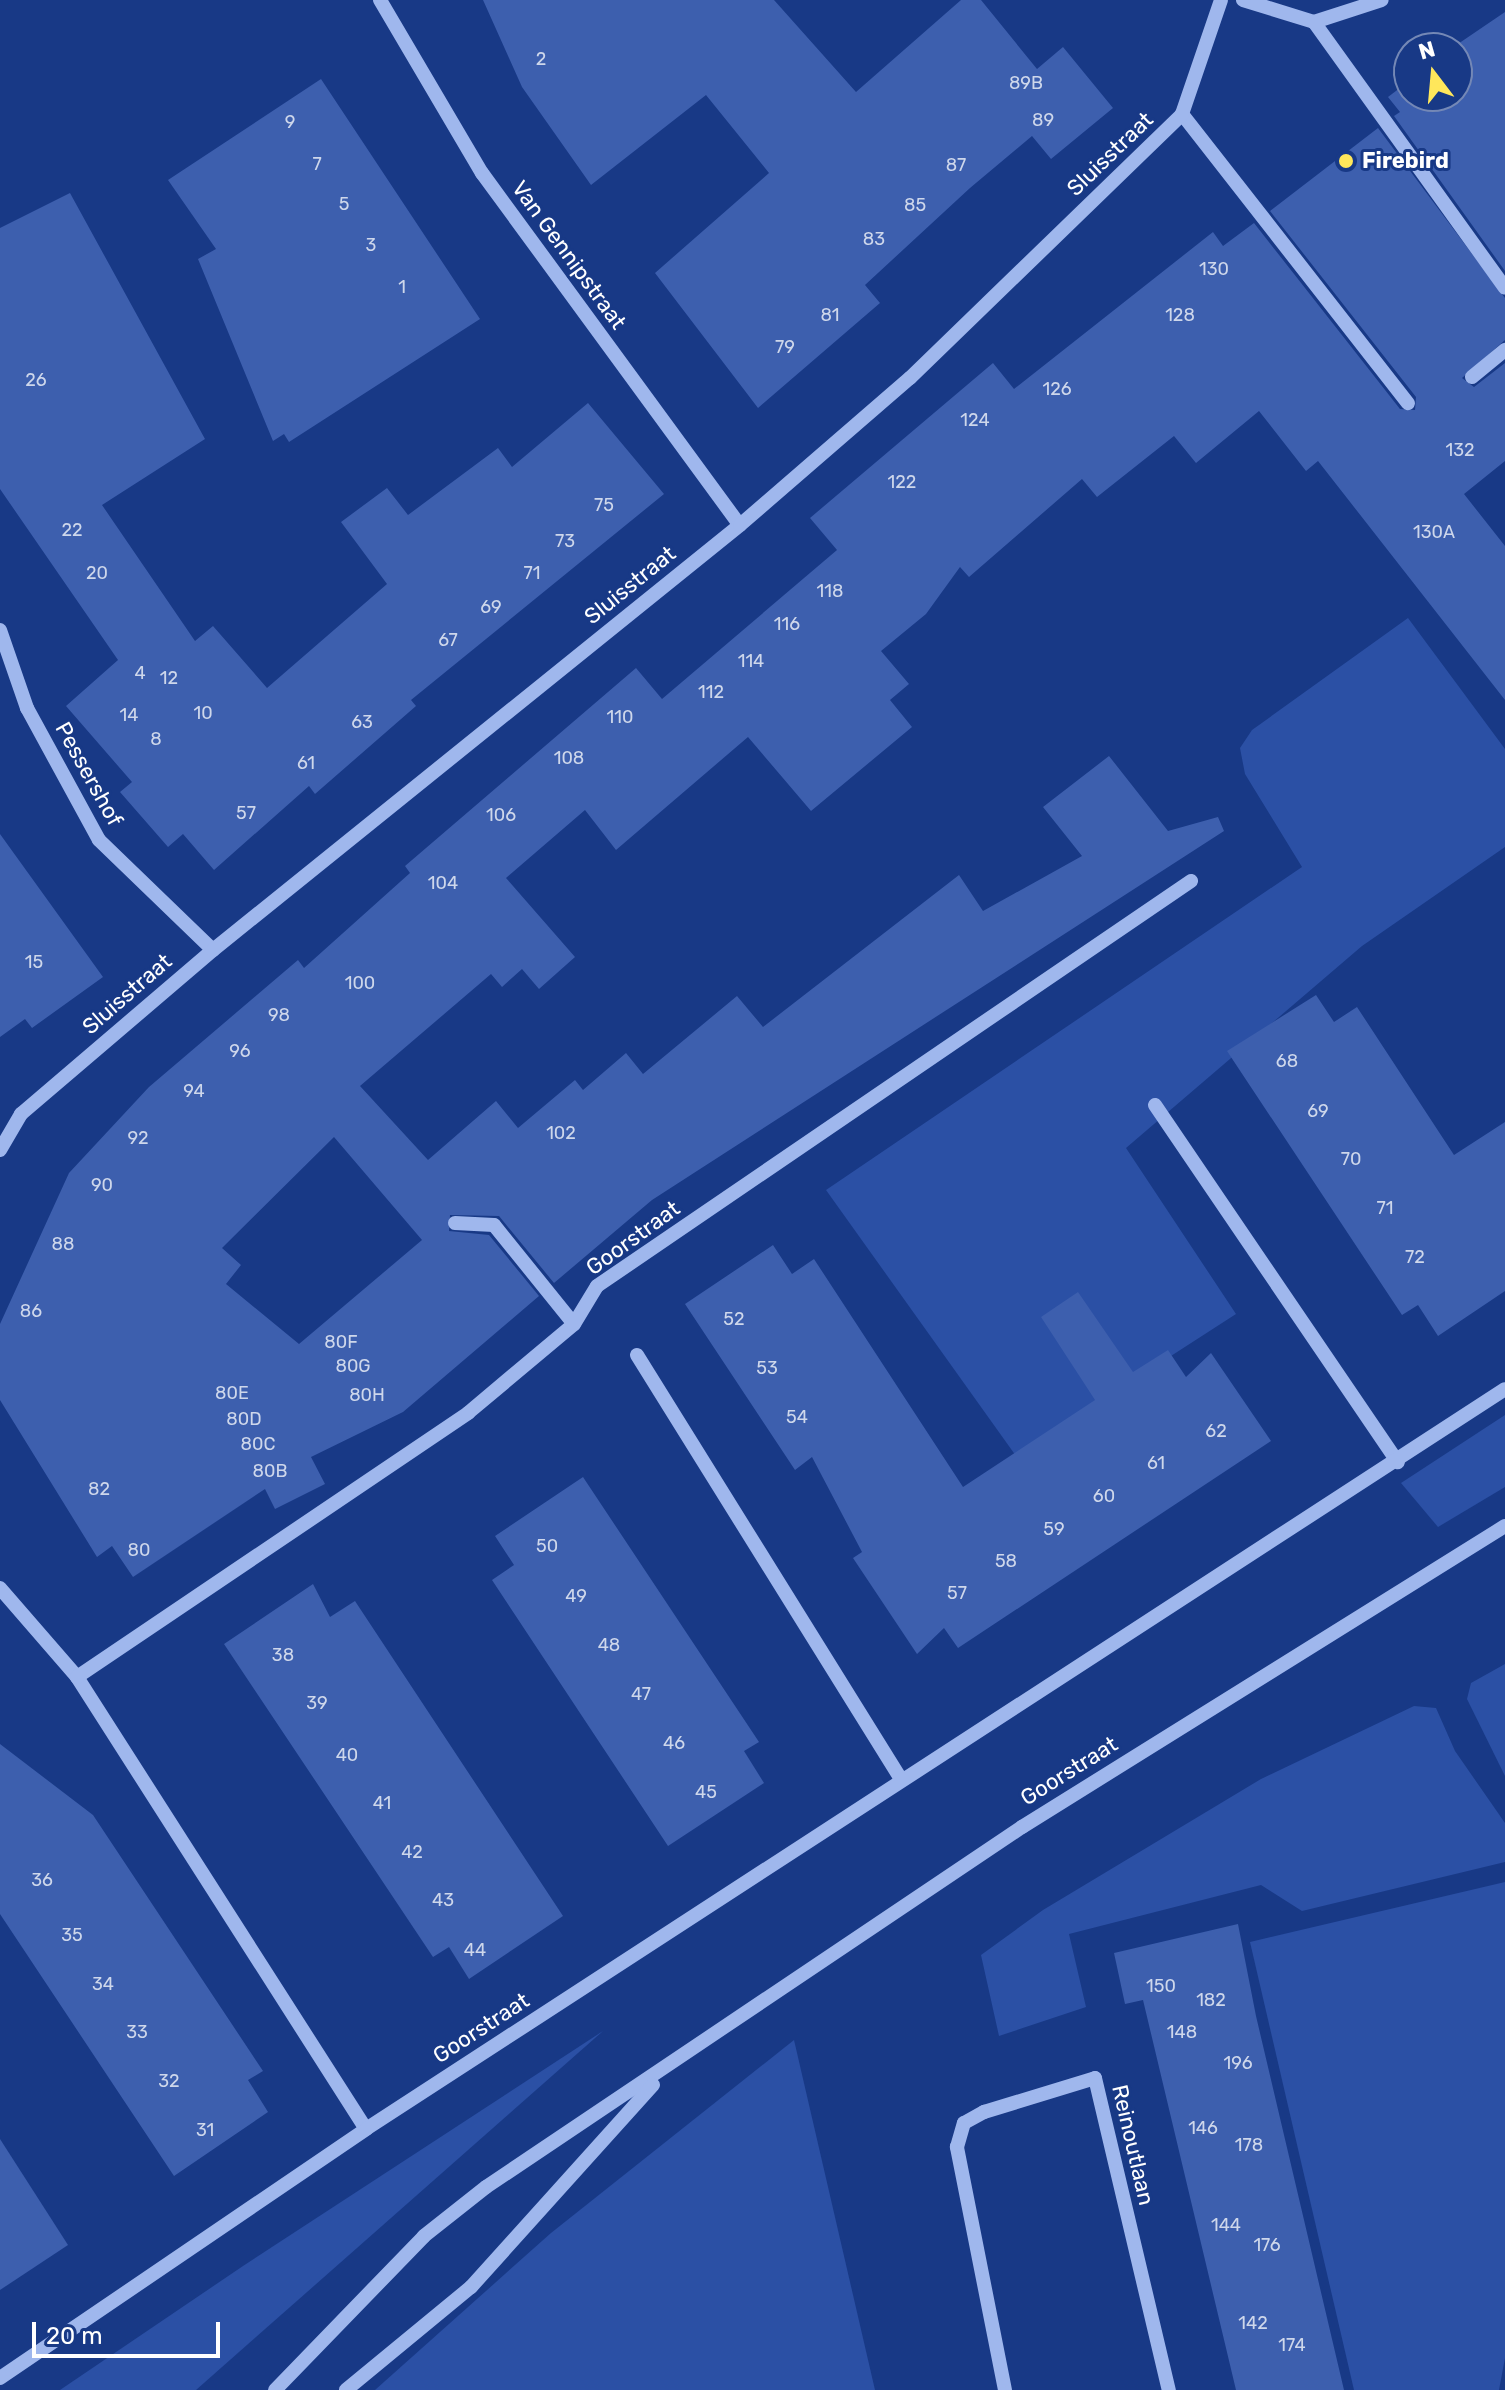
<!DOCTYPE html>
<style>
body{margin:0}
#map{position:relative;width:1505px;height:2390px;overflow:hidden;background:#183986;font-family:Rubik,sans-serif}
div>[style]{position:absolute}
.green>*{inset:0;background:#2b50a5}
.building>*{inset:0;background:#3d5fae}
.minor>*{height:14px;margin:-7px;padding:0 7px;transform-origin:7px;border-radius:7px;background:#9fb7ed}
.dots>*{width:22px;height:22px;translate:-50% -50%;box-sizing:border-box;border:4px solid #183986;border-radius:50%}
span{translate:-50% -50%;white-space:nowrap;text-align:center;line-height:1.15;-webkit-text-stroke:6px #183986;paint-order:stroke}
.number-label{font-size:18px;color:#ced7eb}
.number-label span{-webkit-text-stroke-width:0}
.street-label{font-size:22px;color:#fff}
.poi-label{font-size:22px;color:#fff;font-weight:700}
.left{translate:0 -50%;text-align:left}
.north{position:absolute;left:1393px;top:32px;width:80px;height:80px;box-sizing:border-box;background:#183986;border:2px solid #7488b6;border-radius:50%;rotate:344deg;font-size:22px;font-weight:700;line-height:32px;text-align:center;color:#fff}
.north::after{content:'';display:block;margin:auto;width:28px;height:36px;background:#ffe75b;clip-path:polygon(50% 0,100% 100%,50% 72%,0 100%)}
.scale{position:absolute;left:32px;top:2322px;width:188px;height:36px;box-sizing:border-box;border:4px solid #fff;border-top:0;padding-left:10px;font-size:24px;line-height:28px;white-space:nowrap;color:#fff;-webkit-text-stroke:6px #183986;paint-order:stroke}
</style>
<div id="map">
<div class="green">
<div style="clip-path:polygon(1408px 618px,1505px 749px,1505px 847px,1362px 946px,1126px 1148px,1236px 1314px,1016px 1456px,826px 1190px,1302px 867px,1245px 774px,1240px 748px,1252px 730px)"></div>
<div style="clip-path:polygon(1505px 1415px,1505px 1487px,1438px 1527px,1401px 1483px)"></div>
<div style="clip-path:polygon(1505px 1664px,1505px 1776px,1467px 1699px,1471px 1683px)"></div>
<div style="clip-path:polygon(1414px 1706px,1436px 1708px,1455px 1751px,1505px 1823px,1505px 1862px,1302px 1911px,1261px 1885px,1069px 1934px,1086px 2007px,999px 2036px,981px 1955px,1043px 1910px,1261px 1779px)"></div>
<div style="clip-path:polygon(1505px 1882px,1505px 2358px,1499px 2390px,1354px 2390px,1250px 1942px)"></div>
<div style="clip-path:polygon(603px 2031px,196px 2390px,60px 2390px,243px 2266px)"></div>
<div style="clip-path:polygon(794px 2040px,875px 2390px,375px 2390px,551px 2233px)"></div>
</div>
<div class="building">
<div style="clip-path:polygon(483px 0,774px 0,856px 92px,961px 0,981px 0,1037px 69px,1063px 47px,1113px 108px,1051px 159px,1032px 136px,970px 188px,865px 285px,880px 303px,758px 408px,655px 273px,769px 173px,706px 95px,591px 185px,522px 87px)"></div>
<div style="clip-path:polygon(1505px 12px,1505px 271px,1394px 116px,1400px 112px,1388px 97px,1409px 81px,1409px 96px,1457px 96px,1457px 48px,1452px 48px)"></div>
<div style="clip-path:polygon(321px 79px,480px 319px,289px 442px,284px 434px,273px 441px,198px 259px,216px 249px,168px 180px)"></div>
<div style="clip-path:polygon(evenodd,1378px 128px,1505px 298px,1505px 340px,1462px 378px,1474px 387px,1505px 363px,1505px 461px,1464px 494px,1505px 546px,1505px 700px,1318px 461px,1306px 471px,1259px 411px,1196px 463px,1174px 436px,1097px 497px,1082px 479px,969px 577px,960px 567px,926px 614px,881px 651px,909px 684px,890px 700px,912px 727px,811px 811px,748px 737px,616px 850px,585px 810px,506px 878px,575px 957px,539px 989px,522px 969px,502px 987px,491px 974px,360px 1086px,428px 1160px,496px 1101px,518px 1128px,575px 1080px,583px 1090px,626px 1053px,643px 1074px,737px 996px,763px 1027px,959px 875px,983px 911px,1082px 856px,1043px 807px,1109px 756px,1168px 831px,1218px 817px,1224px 831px,652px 1200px,554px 1283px,499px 1216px,450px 1215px,449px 1231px,489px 1235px,539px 1296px,403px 1412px,311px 1457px,325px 1484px,275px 1509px,265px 1489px,133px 1577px,112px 1546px,97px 1557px,0 1400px,0 1324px,69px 1173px,149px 1087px,298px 960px,304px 968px,410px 873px,405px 866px,636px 668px,662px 699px,837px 550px,810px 518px,993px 363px,1014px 389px,1213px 232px,1223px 246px,1254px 223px,1400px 409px,1415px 410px,1416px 397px,1270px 211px,1378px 128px,334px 1137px,422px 1240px,299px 1344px,226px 1284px,241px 1265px,222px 1248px,334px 1137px)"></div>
<div style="clip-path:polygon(70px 193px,205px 439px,102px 505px,195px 641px,213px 626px,267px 688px,387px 584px,341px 522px,387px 488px,408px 515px,498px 448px,512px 467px,588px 403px,664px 494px,411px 700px,416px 706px,315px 794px,309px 786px,214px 870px,183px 834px,168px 847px,120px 792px,132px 782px,66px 706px,118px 660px,0 489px,0 228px)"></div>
<div style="clip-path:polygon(0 834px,103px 977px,32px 1028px,25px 1019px,0 1037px)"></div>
<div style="clip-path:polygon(1316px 995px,1334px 1022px,1357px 1007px,1454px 1155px,1505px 1122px,1505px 1291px,1438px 1336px,1418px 1305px,1402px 1315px,1227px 1051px)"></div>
<div style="clip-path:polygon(773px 1245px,792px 1274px,814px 1259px,963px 1487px,1095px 1400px,1041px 1317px,1078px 1292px,1133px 1372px,1168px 1350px,1186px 1377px,1211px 1353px,1271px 1441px,958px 1648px,944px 1628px,917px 1654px,853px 1558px,862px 1552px,812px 1457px,795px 1470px,685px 1304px)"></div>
<div style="clip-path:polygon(583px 1477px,759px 1742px,744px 1751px,764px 1783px,668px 1846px,492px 1580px,514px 1565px,495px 1536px)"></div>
<div style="clip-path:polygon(313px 1584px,330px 1617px,355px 1601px,563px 1916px,469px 1979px,449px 1947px,433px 1957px,224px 1644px)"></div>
<div style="clip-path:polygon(0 1744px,93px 1815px,263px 2071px,248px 2080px,268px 2112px,174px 2176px,0 1914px)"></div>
<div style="clip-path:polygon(1238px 1924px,1256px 2016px,1344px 2390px,1236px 2390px,1143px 2000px,1125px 2004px,1114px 1953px)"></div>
<div style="clip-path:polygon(0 2139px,68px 2245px,0 2290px)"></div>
</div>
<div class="minor">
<div style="left:380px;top:0;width:201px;rotate:59.5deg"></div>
<div style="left:482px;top:173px;width:436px;rotate:53.8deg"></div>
<div style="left:1243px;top:0;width:74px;rotate:17.2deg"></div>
<div style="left:1314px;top:22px;width:71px;rotate:-17.9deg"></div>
<div style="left:1314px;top:22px;width:327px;rotate:54.3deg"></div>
<div style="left:1182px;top:114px;width:367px;rotate:52deg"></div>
<div style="left:1472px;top:377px;width:43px;rotate:-39.3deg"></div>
<div style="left:0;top:630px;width:83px;rotate:70.9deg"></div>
<div style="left:27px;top:708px;width:150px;rotate:61.4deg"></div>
<div style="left:99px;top:840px;width:158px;rotate:44deg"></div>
<div style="left:1155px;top:1105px;width:432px;rotate:55.8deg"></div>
<div style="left:0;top:1150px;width:42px;rotate:-59.7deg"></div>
<div style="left:21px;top:1114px;width:253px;rotate:-40.5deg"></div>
<div style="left:213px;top:950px;width:677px;rotate:-38.88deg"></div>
<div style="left:740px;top:525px;width:225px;rotate:-40.9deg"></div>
<div style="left:910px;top:378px;width:379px;rotate:-44.1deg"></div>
<div style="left:1182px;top:114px;width:120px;rotate:-71.1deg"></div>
<div style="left:455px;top:1223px;width:39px;rotate:3deg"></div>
<div style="left:494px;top:1225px;width:127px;rotate:51.1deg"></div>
<div style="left:637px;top:1355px;width:499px;rotate:58.1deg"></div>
<div style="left:0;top:1588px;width:118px;rotate:49.1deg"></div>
<div style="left:77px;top:1677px;width:536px;rotate:57.41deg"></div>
<div style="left:77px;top:1677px;width:472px;rotate:-34deg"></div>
<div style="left:468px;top:1413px;width:138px;rotate:-40deg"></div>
<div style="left:574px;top:1324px;width:44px;rotate:-58.8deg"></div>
<div style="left:597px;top:1286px;width:719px;rotate:-34.29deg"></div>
<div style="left:0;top:2378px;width:443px;rotate:-34.2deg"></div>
<div style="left:366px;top:2129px;width:1358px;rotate:-33.01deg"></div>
<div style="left:275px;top:2390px;width:214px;rotate:-45.9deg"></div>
<div style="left:424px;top:2236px;width:79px;rotate:-38.3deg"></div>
<div style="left:486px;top:2187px;width:646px;rotate:-33.89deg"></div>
<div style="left:1022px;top:1827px;width:569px;rotate:-31.93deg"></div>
<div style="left:346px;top:2390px;width:162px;rotate:-39.5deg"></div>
<div style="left:471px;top:2287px;width:272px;rotate:-48deg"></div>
<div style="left:1005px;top:2390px;width:248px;rotate:-101.2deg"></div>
<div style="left:957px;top:2147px;width:25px;rotate:-74deg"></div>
<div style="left:964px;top:2123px;width:23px;rotate:-29deg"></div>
<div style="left:984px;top:2112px;width:116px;rotate:-17deg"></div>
<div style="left:1095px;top:2078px;width:321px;rotate:76.7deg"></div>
</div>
<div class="dots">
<div style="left:1346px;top:161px;background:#ffe75b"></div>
</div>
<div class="number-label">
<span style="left:541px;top:59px">2</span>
<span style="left:1026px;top:83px">89B</span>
<span style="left:1043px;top:120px">89</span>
<span style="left:290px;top:122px">9</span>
<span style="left:317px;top:164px">7</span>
<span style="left:956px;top:165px">87</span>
<span style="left:344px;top:204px">5</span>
<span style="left:915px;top:205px">85</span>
<span style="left:874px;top:239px">83</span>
<span style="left:371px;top:245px">3</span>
<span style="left:1214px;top:269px">130</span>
<span style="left:402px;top:287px">1</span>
<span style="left:830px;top:315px">81</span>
<span style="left:1180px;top:315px">128</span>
<span style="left:785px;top:347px">79</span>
<span style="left:36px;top:380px">26</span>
<span style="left:1057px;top:389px">126</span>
<span style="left:975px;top:420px">124</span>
<span style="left:1460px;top:450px">132</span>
<span style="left:902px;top:482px">122</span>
<span style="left:604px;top:505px">75</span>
<span style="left:72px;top:530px">22</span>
<span style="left:1434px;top:532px">130A</span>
<span style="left:565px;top:541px">73</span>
<span style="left:97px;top:573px">20</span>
<span style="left:532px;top:573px">71</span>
<span style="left:830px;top:591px">118</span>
<span style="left:491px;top:607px">69</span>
<span style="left:787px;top:624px">116</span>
<span style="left:448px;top:640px">67</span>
<span style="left:751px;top:661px">114</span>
<span style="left:140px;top:673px">4</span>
<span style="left:169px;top:678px">12</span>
<span style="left:711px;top:692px">112</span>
<span style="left:203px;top:713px">10</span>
<span style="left:129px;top:715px">14</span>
<span style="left:620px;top:717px">110</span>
<span style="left:362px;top:722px">63</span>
<span style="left:156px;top:739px">8</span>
<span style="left:569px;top:758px">108</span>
<span style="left:306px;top:763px">61</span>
<span style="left:246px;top:813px">57</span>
<span style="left:501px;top:815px">106</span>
<span style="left:443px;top:883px">104</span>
<span style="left:34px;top:962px">15</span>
<span style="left:360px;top:983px">100</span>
<span style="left:279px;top:1015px">98</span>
<span style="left:240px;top:1051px">96</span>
<span style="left:1287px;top:1061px">68</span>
<span style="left:194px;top:1091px">94</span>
<span style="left:1318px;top:1111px">69</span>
<span style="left:561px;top:1133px">102</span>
<span style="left:138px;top:1138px">92</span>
<span style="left:1351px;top:1159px">70</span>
<span style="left:102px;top:1185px">90</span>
<span style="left:1385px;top:1208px">71</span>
<span style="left:63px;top:1244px">88</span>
<span style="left:1415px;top:1257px">72</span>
<span style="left:31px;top:1311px">86</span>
<span style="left:734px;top:1319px">52</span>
<span style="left:341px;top:1342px">80F</span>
<span style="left:353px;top:1366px">80G</span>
<span style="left:767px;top:1368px">53</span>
<span style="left:232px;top:1393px">80E</span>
<span style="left:367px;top:1395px">80H</span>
<span style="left:797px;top:1417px">54</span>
<span style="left:244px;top:1419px">80D</span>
<span style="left:1216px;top:1431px">62</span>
<span style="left:258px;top:1444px">80C</span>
<span style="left:1156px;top:1463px">61</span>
<span style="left:270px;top:1471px">80B</span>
<span style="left:99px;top:1489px">82</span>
<span style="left:1104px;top:1496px">60</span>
<span style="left:1054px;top:1529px">59</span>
<span style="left:547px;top:1546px">50</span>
<span style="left:139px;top:1550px">80</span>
<span style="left:1006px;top:1561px">58</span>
<span style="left:957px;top:1593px">57</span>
<span style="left:576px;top:1596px">49</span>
<span style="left:609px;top:1645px">48</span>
<span style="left:283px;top:1655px">38</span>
<span style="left:641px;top:1694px">47</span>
<span style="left:317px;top:1703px">39</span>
<span style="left:674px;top:1743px">46</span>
<span style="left:347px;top:1755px">40</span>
<span style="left:706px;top:1792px">45</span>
<span style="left:382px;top:1803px">41</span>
<span style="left:412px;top:1852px">42</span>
<span style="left:42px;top:1880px">36</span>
<span style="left:443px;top:1900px">43</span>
<span style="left:72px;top:1935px">35</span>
<span style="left:475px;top:1950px">44</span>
<span style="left:103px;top:1984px">34</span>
<span style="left:1161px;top:1986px">150</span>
<span style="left:1211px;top:2000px">182</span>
<span style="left:137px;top:2032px">33</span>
<span style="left:1182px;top:2032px">148</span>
<span style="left:1238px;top:2063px">196</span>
<span style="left:169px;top:2081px">32</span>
<span style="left:1203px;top:2128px">146</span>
<span style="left:205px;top:2130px">31</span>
<span style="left:1249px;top:2145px">178</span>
<span style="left:1226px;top:2225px">144</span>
<span style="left:1267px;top:2245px">176</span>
<span style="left:1253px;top:2323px">142</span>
<span style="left:1292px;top:2345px">174</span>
</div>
<div class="street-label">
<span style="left:1110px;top:154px;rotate:-44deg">Sluisstraat</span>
<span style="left:569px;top:255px;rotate:54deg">Van Gennipstraat</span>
<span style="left:630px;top:585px;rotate:-39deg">Sluisstraat</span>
<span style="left:89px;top:774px;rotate:61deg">Pessershof</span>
<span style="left:127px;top:994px;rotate:-41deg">Sluisstraat</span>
<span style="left:633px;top:1238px;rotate:-36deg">Goorstraat</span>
<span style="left:1069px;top:1771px;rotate:-32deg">Goorstraat</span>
<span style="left:481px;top:2028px;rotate:-33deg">Goorstraat</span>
<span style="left:1133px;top:2145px;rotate:77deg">Reinoutlaan</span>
</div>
<div class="poi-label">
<span class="left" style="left:1362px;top:161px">Firebird</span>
</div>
<div class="north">N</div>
<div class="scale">20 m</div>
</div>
